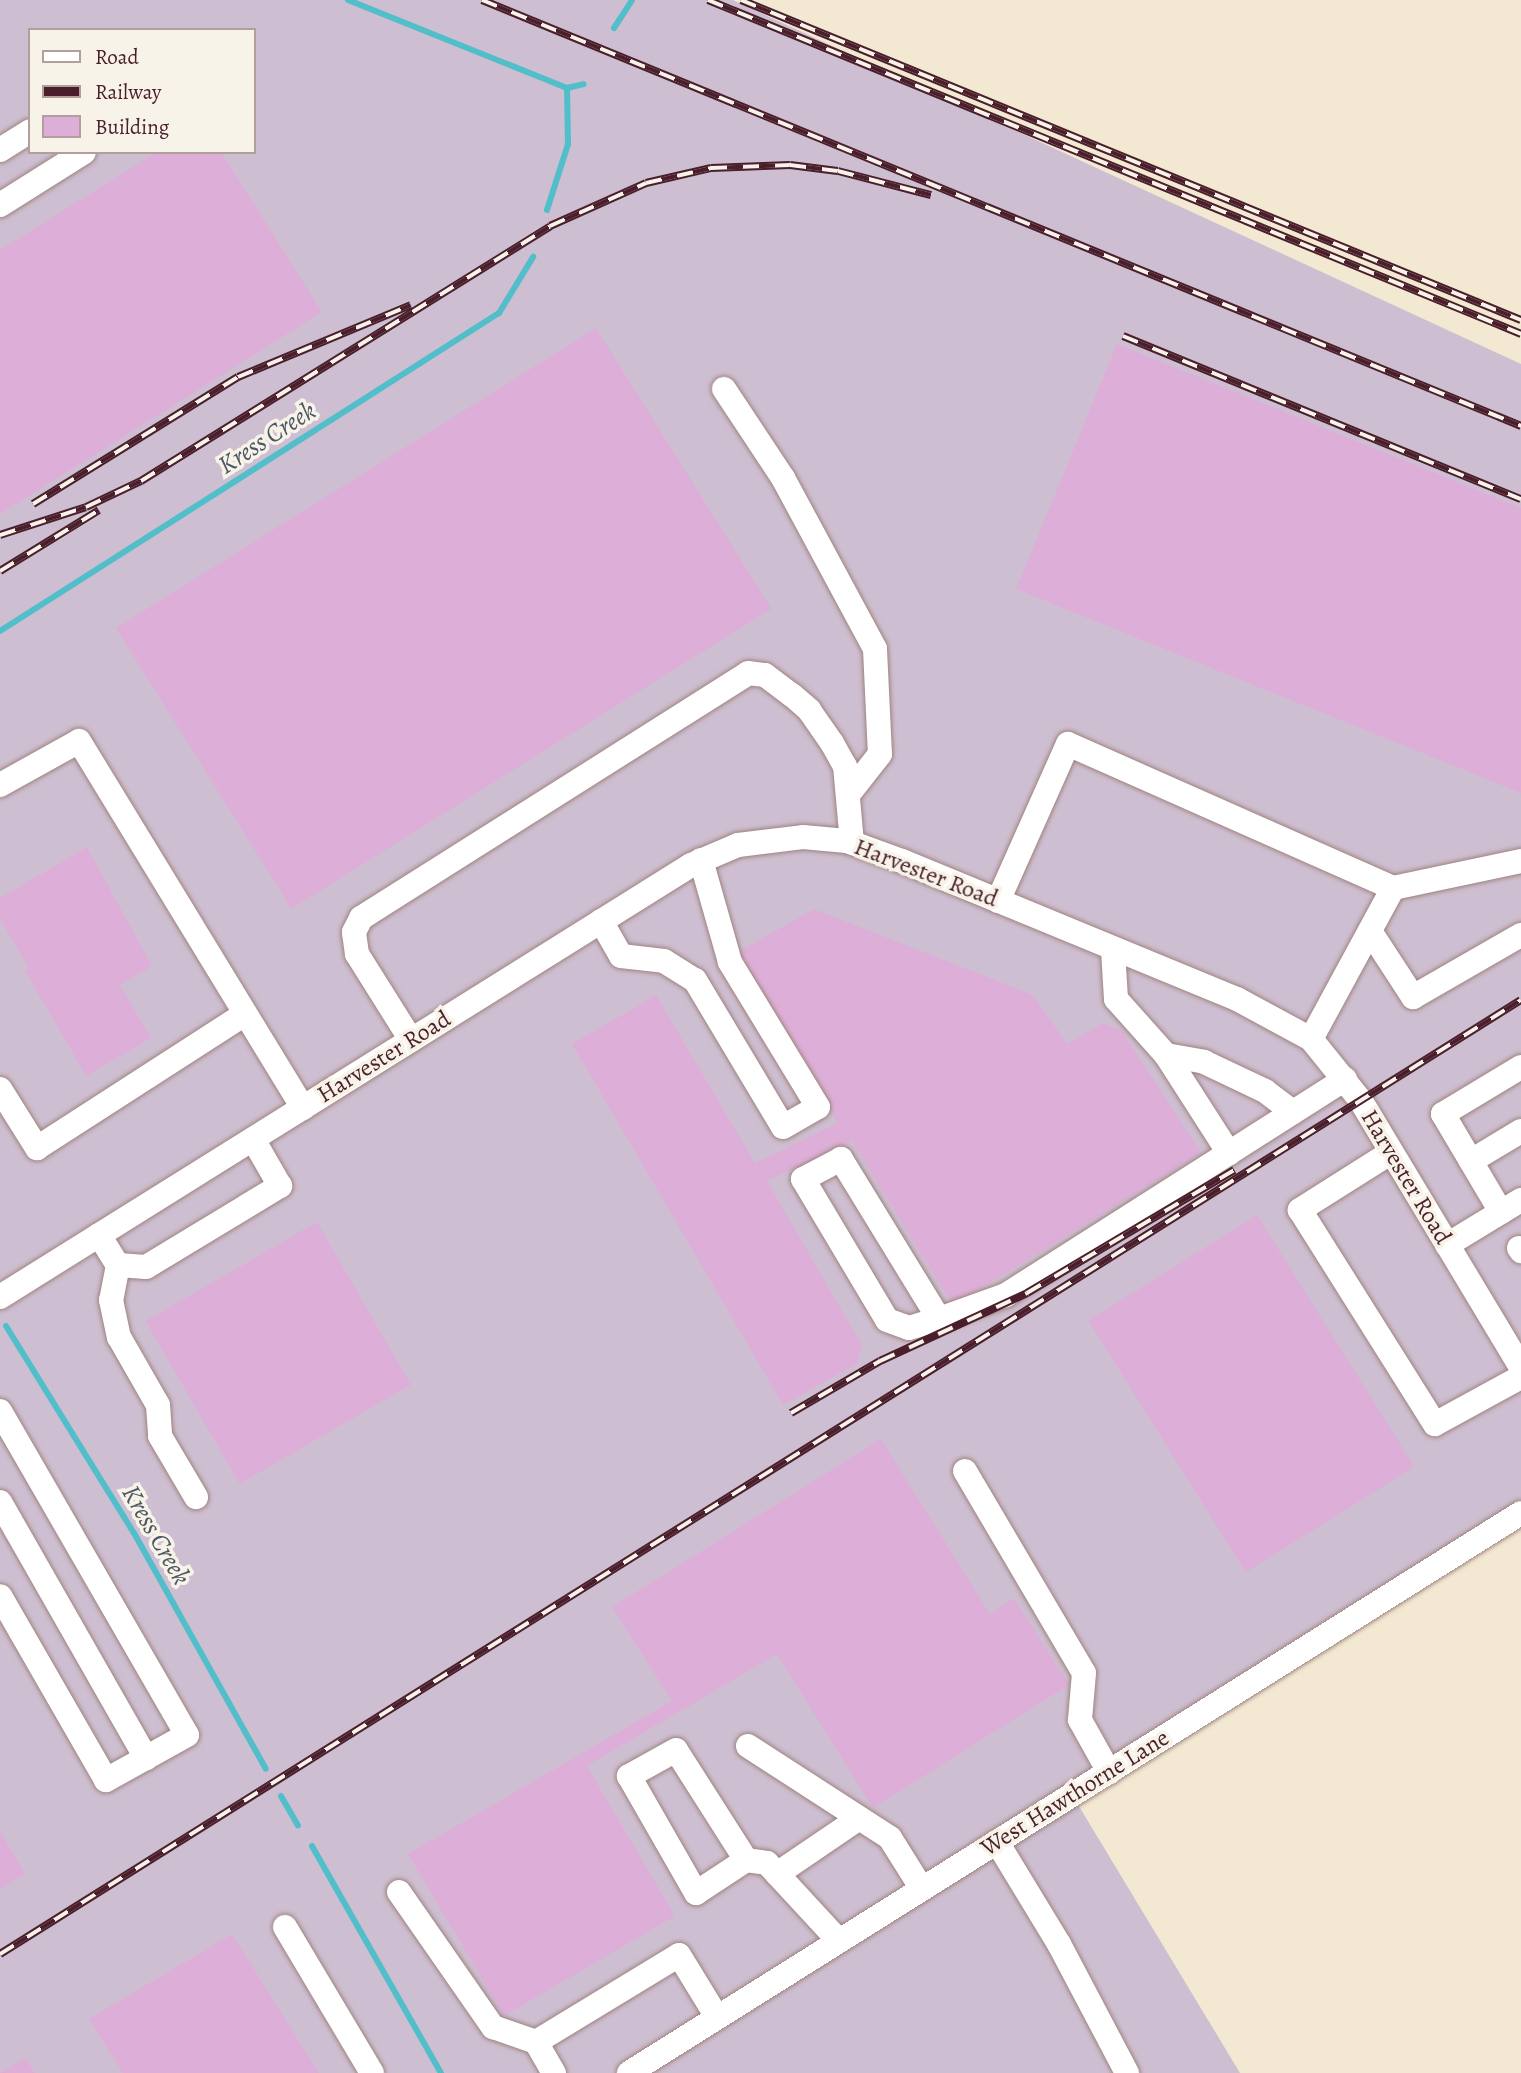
<!DOCTYPE html>
<style>
body{margin:0}
#map{position:relative;width:1521px;height:2073px;overflow:hidden;background:#f3e9d3;font-family:Alegreya,serif}
div>[style]{position:absolute}
.industrial>*{inset:0;background:#cebed1}
.stream>*{height:6px;margin:-3px;padding:0 3px;transform-origin:3px;border-radius:3px;background:#51beca}
.building>*{inset:0;background:#ddafd8;transform-origin:0 0}
.roads{filter:drop-shadow(0 0 2px #9e847f) drop-shadow(0 0 2px #9e847f)}
.minor>*{height:24px;margin:-12px;padding:0 12px;transform-origin:12px;border-radius:12px;background:#fff}
.rail>*{height:8px;margin-top:-4px;transform-origin:0;background:repeating-linear-gradient(90deg,#f7f3e8 0 16px,#4a1f2b 0 32px);box-sizing:border-box;border-block:2px solid #4a1f2b}
span{translate:-50% -50%;white-space:nowrap;text-align:center;line-height:1.15;-webkit-text-stroke:7px #f7f3e8;paint-order:stroke}
.street-label{font-size:24px;color:#4a1f2b}
.water-label{font-size:26px;color:#4c5763;font-style:italic}
.legend{position:absolute;left:28px;top:28px;width:228px;height:126px;box-sizing:border-box;background:#f7f3e8;border:2px solid #b29e9c;margin:0;padding:9px 12px;list-style:none;font-size:21px;color:#4a1f2b}
.legend li{display:flex;align-items:center;gap:14px;height:35px}
.legend b{width:35px;border:2px solid #b29e9c}
</style>
<div id="map">
<div class="industrial">
<div style="clip-path:polygon(evenodd,0 0,733px 0,1521px 364px,1521px 1523px,1077px 1803px,1240px 2073px,0 2073px,0 0,30px 30px,254px 30px,254px 152px,30px 152px,30px 30px)"></div>
</div>
<div class="stream">
<div style="left:348px;top:0;width:236px;rotate:21.9deg"></div>
<div style="left:614px;top:28px;width:33px;rotate:-57deg"></div>
<div style="left:567px;top:88px;width:17px;rotate:-13deg"></div>
<div style="left:547px;top:210px;width:69px;rotate:-72.3deg"></div>
<div style="left:568px;top:144px;width:56px;rotate:-91deg"></div>
<div style="left:0;top:631px;width:592px;rotate:-32.51deg"></div>
<div style="left:499px;top:313px;width:66px;rotate:-58.7deg"></div>
<div style="left:6px;top:1326px;width:243px;rotate:58.3deg"></div>
<div style="left:134px;top:1533px;width:270px;rotate:60.8deg"></div>
<div style="left:281px;top:1796px;width:34px;rotate:60deg"></div>
<div style="left:312px;top:1846px;width:261px;rotate:60.4deg"></div>
</div>
<div class="building">
<div style="clip-path:polygon(157px 152px,221px 152px,322px 312px,0 514px,0 250px)"></div>
<div style="left:596px;top:328px;width:331px;height:566px;rotate:58deg"></div>
<div style="clip-path:polygon(1117px 344px,1521px 508px,1521px 793px,1016px 589px)"></div>
<div style="clip-path:polygon(87px 847px,152px 966px,120px 985px,151px 1038px,86px 1076px,25px 971px,29px 969px,0 919px,0 898px)"></div>
<div style="clip-path:polygon(814px 909px,1033px 995px,1067px 1044px,1103px 1023px,1122px 1031px,1201px 1153px,953px 1305px,852px 1141px,767px 1181px,862px 1345px,857px 1364px,783px 1405px,572px 1044px,656px 995px,755px 1163px,838px 1123px,736px 953px)"></div>
<div style="left:1257px;top:1215px;width:297px;height:199px;rotate:58deg"></div>
<div style="left:317px;top:1222px;width:188px;height:198px;rotate:60deg"></div>
<div style="clip-path:polygon(881px 1439px,990px 1614px,1014px 1598px,1069px 1685px,873px 1808px,777px 1654px,587px 1766px,675px 1916px,504px 2016px,408px 1854px,672px 1701px,612px 1607px)"></div>
<div style="clip-path:polygon(0 1831px,25px 1874px,0 1889px)"></div>
<div style="clip-path:polygon(232px 1934px,319px 2073px,123px 2073px,89px 2019px)"></div>
<div style="clip-path:polygon(25px 2058px,35px 2073px,0 2073px)"></div>
</div>
<div class="roads">
<div class="minor">
<div style="left:0;top:150px;width:36px;rotate:-32deg"></div>
<div style="left:0;top:205px;width:99px;rotate:-32.2deg"></div>
<div style="left:724px;top:389px;width:107px;rotate:56.5deg"></div>
<div style="left:783px;top:478px;width:194px;rotate:61.7deg"></div>
<div style="left:875px;top:649px;width:105px;rotate:87.3deg"></div>
<div style="left:880px;top:754px;width:52px;rotate:128deg"></div>
<div style="left:0;top:785px;width:90px;rotate:-29.1deg"></div>
<div style="left:79px;top:741px;width:430px;rotate:58.6deg"></div>
<div style="left:1393px;top:888px;width:131px;rotate:-11.9deg"></div>
<div style="left:998px;top:901px;width:172px;rotate:-66deg"></div>
<div style="left:1068px;top:744px;width:355px;rotate:23.9deg"></div>
<div style="left:1393px;top:888px;width:172px;rotate:118.5deg"></div>
<div style="left:601px;top:921px;width:40px;rotate:60.3deg"></div>
<div style="left:621px;top:956px;width:43px;rotate:6.6deg"></div>
<div style="left:664px;top:961px;width:36px;rotate:32deg"></div>
<div style="left:695px;top:980px;width:171px;rotate:59.1deg"></div>
<div style="left:783px;top:1127px;width:40px;rotate:-29.7deg"></div>
<div style="left:818px;top:1107px;width:170px;rotate:-121.3deg"></div>
<div style="left:730px;top:962px;width:106px;rotate:-105.9deg"></div>
<div style="left:1370px;top:931px;width:79px;rotate:56.9deg"></div>
<div style="left:1413px;top:997px;width:125px;rotate:-29.9deg"></div>
<div style="left:1113px;top:950px;width:49px;rotate:86.5deg"></div>
<div style="left:1116px;top:999px;width:75px;rotate:48.2deg"></div>
<div style="left:1166px;top:1055px;width:117px;rotate:57.3deg"></div>
<div style="left:411px;top:1040px;width:102px;rotate:-122.1deg"></div>
<div style="left:357px;top:954px;width:22px;rotate:-98deg"></div>
<div style="left:354px;top:932px;width:16px;rotate:-63deg"></div>
<div style="left:361px;top:918px;width:458px;rotate:-32.3deg"></div>
<div style="left:748px;top:673px;width:17px;rotate:7deg"></div>
<div style="left:765px;top:675px;width:34px;rotate:37deg"></div>
<div style="left:792px;top:695px;width:23px;rotate:41deg"></div>
<div style="left:809px;top:710px;width:40px;rotate:55.1deg"></div>
<div style="left:832px;top:743px;width:26px;rotate:61deg"></div>
<div style="left:845px;top:766px;width:77px;rotate:84.8deg"></div>
<div style="left:1166px;top:1055px;width:39px;rotate:10deg"></div>
<div style="left:1204px;top:1062px;width:68px;rotate:25.4deg"></div>
<div style="left:1265px;top:1091px;width:35px;rotate:37deg"></div>
<div style="left:0;top:1089px;width:70px;rotate:57.9deg"></div>
<div style="left:37px;top:1148px;width:247px;rotate:-32.8deg"></div>
<div style="left:1390px;top:1153px;width:107px;rotate:147.7deg"></div>
<div style="left:1300px;top:1210px;width:253px;rotate:57.8deg"></div>
<div style="left:1435px;top:1424px;width:98px;rotate:-28.7deg"></div>
<div style="left:1471px;top:1161px;width:58px;rotate:-31deg"></div>
<div style="left:1501px;top:1212px;width:114px;rotate:-120.6deg"></div>
<div style="left:1443px;top:1114px;width:91px;rotate:-31.1deg"></div>
<div style="left:99px;top:1235px;width:36px;rotate:58deg"></div>
<div style="left:118px;top:1265px;width:36px;rotate:101deg"></div>
<div style="left:111px;top:1300px;width:38px;rotate:78deg"></div>
<div style="left:119px;top:1337px;width:78px;rotate:60.2deg"></div>
<div style="left:158px;top:1405px;width:31px;rotate:86deg"></div>
<div style="left:160px;top:1436px;width:71px;rotate:59.5deg"></div>
<div style="left:1447px;top:1245px;width:87px;rotate:-31.3deg"></div>
<div style="left:1519px;top:1248px;width:4px;rotate:56deg"></div>
<div style="left:118px;top:1265px;width:28px;rotate:4deg"></div>
<div style="left:146px;top:1267px;width:157px;rotate:-31.2deg"></div>
<div style="left:280px;top:1186px;width:54px;rotate:-119.9deg"></div>
<div style="left:0;top:1297px;width:815px;rotate:-32.01deg"></div>
<div style="left:691px;top:865px;width:51px;rotate:-23.1deg"></div>
<div style="left:738px;top:845px;width:65px;rotate:-7deg"></div>
<div style="left:803px;top:837px;width:44px;rotate:5.2deg"></div>
<div style="left:847px;top:841px;width:59px;rotate:20deg"></div>
<div style="left:902px;top:861px;width:362px;rotate:22.4deg"></div>
<div style="left:1237px;top:999px;width:84px;rotate:28.4deg"></div>
<div style="left:1311px;top:1039px;width:80px;rotate:51.1deg"></div>
<div style="left:1361px;top:1101px;width:310px;rotate:59deg"></div>
<div style="left:939px;top:1319px;width:188px;rotate:-121.5deg"></div>
<div style="left:841px;top:1159px;width:43px;rotate:152.2deg"></div>
<div style="left:803px;top:1179px;width:164px;rotate:59.2deg"></div>
<div style="left:887px;top:1320px;width:23px;rotate:20deg"></div>
<div style="left:909px;top:1328px;width:31px;rotate:-17deg"></div>
<div style="left:939px;top:1319px;width:71px;rotate:-19.7deg"></div>
<div style="left:1006px;top:1295px;width:402px;rotate:-32.5deg"></div>
<div style="left:0;top:1411px;width:374px;rotate:60deg"></div>
<div style="left:187px;top:1735px;width:93px;rotate:150.9deg"></div>
<div style="left:106px;top:1780px;width:212px;rotate:-119.9deg"></div>
<div style="left:965px;top:1471px;width:234px;rotate:59.5deg"></div>
<div style="left:1084px;top:1673px;width:47px;rotate:94.9deg"></div>
<div style="left:1080px;top:1720px;width:60px;rotate:60.9deg"></div>
<div style="left:0;top:1502px;width:295px;rotate:60.3deg"></div>
<div style="left:748px;top:1746px;width:169px;rotate:32.9deg"></div>
<div style="left:890px;top:1838px;width:60px;rotate:57.9deg"></div>
<div style="left:997px;top:1842px;width:119px;rotate:58.7deg"></div>
<div style="left:1059px;top:1944px;width:146px;rotate:62.2deg"></div>
<div style="left:746px;top:1860px;width:130px;rotate:-122.5deg"></div>
<div style="left:676px;top:1750px;width:54px;rotate:151deg"></div>
<div style="left:629px;top:1776px;width:135px;rotate:60.2deg"></div>
<div style="left:696px;top:1893px;width:60px;rotate:-33.4deg"></div>
<div style="left:746px;top:1860px;width:21px;rotate:8deg"></div>
<div style="left:767px;top:1863px;width:106px;rotate:47.3deg"></div>
<div style="left:777px;top:1874px;width:98px;rotate:-34.2deg"></div>
<div style="left:399px;top:1892px;width:165px;rotate:55.2deg"></div>
<div style="left:493px;top:2027px;width:46px;rotate:19.2deg"></div>
<div style="left:536px;top:2042px;width:167px;rotate:-31.3deg"></div>
<div style="left:679px;top:1955px;width:73px;rotate:58.5deg"></div>
<div style="left:285px;top:1927px;width:170px;rotate:59.2deg"></div>
<div style="left:536px;top:2042px;width:36px;rotate:60deg"></div>
<div style="left:629px;top:2073px;width:1053px;rotate:-32.12deg"></div>
</div>
</div>
<div class="rail">
<div style="left:482px;top:0;width:1123px;rotate:22.29deg"></div>
<div style="left:708px;top:0;width:879px;rotate:22.33deg"></div>
<div style="left:741px;top:0;width:843px;rotate:22.31deg"></div>
<div style="left:1123px;top:336px;width:430px;rotate:22.3deg"></div>
<div style="left:33px;top:504px;width:241px;rotate:-31.8deg"></div>
<div style="left:238px;top:377px;width:187px;rotate:-22.6deg"></div>
<div style="left:0;top:535px;width:90px;rotate:-18deg"></div>
<div style="left:86px;top:507px;width:61px;rotate:-25.3deg"></div>
<div style="left:141px;top:481px;width:482px;rotate:-31.9deg"></div>
<div style="left:550px;top:226px;width:105px;rotate:-24.1deg"></div>
<div style="left:646px;top:183px;width:67px;rotate:-13deg"></div>
<div style="left:711px;top:168px;width:79px;rotate:-2.2deg"></div>
<div style="left:790px;top:165px;width:48px;rotate:7.1deg"></div>
<div style="left:838px;top:171px;width:96px;rotate:14.5deg"></div>
<div style="left:0;top:571px;width:116px;rotate:-31.6deg"></div>
<div style="left:791px;top:1413px;width:103px;rotate:-30.3deg"></div>
<div style="left:880px;top:1361px;width:162px;rotate:-24.8deg"></div>
<div style="left:1027px;top:1293px;width:241px;rotate:-30.7deg"></div>
<div style="left:0;top:1954px;width:1795px;rotate:-32.1deg"></div>
</div>
<div class="street-label">
<span style="left:926px;top:873px;rotate:21deg">Harvester Road</span>
<span style="left:384px;top:1057px;rotate:-32deg">Harvester Road</span>
<span style="left:1406px;top:1177px;rotate:59deg">Harvester Road</span>
<span style="left:1075px;top:1793px;rotate:-32deg">West Hawthorne Lane</span>
</div>
<div class="water-label">
<span style="left:267px;top:438px;rotate:-33deg">Kress Creek</span>
<span style="left:156px;top:1535px;rotate:60deg">Kress Creek</span>
</div>
<ul class="legend">
<li><b style="height:9px;background:#fff"></b>Road</li>
<li><b style="height:9px;background:#4a1f2b"></b>Railway</li>
<li><b style="height:19px;background:#ddafd8"></b>Building</li>
</ul>
</div>
